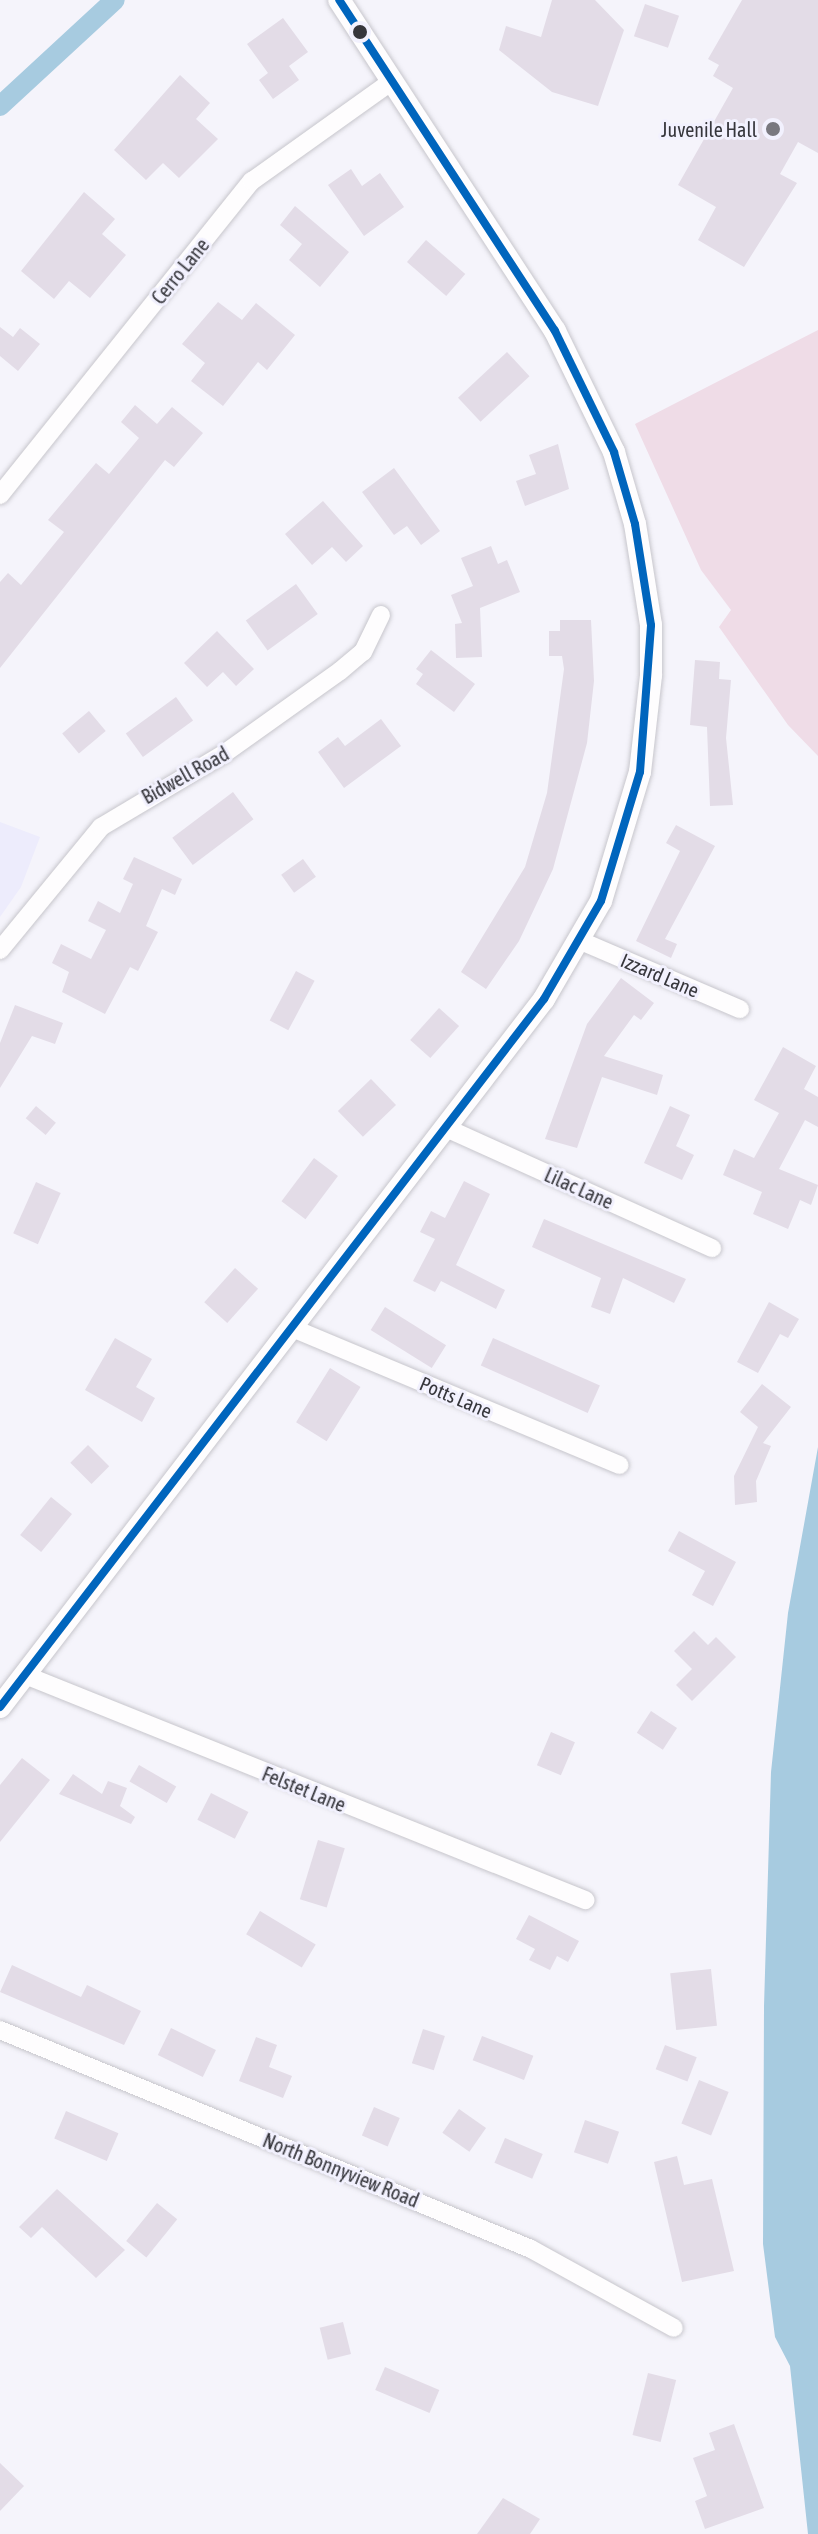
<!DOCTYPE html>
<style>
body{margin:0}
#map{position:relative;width:818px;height:2534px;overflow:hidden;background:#f5f4fb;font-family:"Asap Condensed",sans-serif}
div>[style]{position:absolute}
.built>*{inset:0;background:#edecfc}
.green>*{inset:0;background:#efdce7}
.water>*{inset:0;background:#a7cbe0}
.canal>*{height:20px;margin:-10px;padding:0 10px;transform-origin:10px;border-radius:10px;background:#a7cbe0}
.building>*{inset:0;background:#e3dce7;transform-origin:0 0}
.roads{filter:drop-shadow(0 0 2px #c7c6cc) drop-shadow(0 0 2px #c7c6cc)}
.minor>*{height:18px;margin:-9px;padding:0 9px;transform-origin:9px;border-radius:9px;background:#fefdfe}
.tertiary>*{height:22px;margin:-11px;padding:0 11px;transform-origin:11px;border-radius:11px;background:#fefdfe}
.bus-1>*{height:8px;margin:-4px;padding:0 4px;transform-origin:4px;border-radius:4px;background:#0065bd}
.dots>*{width:22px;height:22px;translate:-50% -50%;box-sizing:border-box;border:4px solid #f2f1fe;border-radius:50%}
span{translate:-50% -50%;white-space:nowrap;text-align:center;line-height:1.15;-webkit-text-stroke:6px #f2f1fe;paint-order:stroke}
.poi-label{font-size:20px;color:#36363c}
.right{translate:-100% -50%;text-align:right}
.street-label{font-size:20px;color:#36363c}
</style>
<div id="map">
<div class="built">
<div style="clip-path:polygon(0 822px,40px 837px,21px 887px,0 917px)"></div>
</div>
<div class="green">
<div style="clip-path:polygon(818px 330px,818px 756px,788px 725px,719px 627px,731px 610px,701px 570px,635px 424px)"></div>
</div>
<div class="water">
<div style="clip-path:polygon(818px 1447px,818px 2534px,808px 2534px,790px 2366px,775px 2337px,763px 2244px,764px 2006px,771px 1772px,788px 1613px)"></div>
</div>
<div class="canal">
<div style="left:0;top:106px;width:156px;rotate:-42.7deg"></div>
</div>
<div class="building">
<div style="clip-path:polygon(552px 0,595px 0,624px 30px,598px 106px,552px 92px,499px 50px,506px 26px,541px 37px)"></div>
<div style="clip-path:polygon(742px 0,818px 0,818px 153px,798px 142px,780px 174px,797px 183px,744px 267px,698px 240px,716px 207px,678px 185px,733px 88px,713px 76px,719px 65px,708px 59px)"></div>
<div style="left:645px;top:4px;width:36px;height:34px;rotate:19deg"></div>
<div style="clip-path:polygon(283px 18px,308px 52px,289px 66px,299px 80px,273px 99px,259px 80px,268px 73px,247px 44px)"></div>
<div style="clip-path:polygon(180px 75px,210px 103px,196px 119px,218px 139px,179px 178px,163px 163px,146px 180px,114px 150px)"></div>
<div style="clip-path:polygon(351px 169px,362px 186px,380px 173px,404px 207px,364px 236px,328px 185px)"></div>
<div style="clip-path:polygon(84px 192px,115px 219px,102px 234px,126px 255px,90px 298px,69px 281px,54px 299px,21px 271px)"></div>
<div style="clip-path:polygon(295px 206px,349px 252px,320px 287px,289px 260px,302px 244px,280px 225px)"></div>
<div style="left:426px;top:240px;width:52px;height:29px;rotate:41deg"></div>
<div style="clip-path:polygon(218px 302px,242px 320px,256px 303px,295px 335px,267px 370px,258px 362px,223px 406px,191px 381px,205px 363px,182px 344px)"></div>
<div style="clip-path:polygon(0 327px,13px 337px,20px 328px,40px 344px,18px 371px,0 356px)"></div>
<div style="left:507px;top:352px;width:33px;height:67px;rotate:47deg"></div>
<div style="clip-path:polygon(135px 405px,157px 424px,172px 407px,203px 433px,174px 467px,165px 460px,0 668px,0 582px,8px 573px,21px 585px,64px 532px,48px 520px,96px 463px,109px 474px,139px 438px,121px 422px)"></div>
<div style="clip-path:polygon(558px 444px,569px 489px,525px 506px,516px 481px,536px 474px,529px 455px)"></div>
<div style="clip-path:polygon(394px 468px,440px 531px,421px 545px,407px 526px,394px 535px,362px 492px)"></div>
<div style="clip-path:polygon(323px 501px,363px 546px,346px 562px,332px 547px,312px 565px,285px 534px)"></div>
<div style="clip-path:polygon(491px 546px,498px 564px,507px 560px,520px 592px,480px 608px,482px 657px,456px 658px,455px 624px,462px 623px,451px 595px,473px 586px,461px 558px)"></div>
<div style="left:296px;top:584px;width:37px;height:62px;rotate:54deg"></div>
<div style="clip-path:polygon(560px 620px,591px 620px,594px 681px,587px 743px,553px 869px,519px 941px,486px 989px,461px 972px,525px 867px,547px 793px,564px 669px,562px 656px,549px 656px,549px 631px,560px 631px)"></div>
<div style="clip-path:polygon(217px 631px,254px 669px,236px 686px,223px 672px,207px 687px,184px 663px)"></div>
<div style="clip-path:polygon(431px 650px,475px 684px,454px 712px,416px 684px,423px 674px,416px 669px)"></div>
<div style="clip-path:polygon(695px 660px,720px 662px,719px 679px,731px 680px,726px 738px,733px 805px,710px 806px,707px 727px,690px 725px)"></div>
<div style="left:176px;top:697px;width:29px;height:62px;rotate:54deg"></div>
<div style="left:89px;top:711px;width:26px;height:35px;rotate:50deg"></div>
<div style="clip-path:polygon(381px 719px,401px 746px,344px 788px,318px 752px,338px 737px,345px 746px)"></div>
<div style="left:233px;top:792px;width:34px;height:76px;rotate:53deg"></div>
<div style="clip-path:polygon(676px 825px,715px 846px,665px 939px,677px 944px,671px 958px,636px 941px,680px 851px,666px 843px)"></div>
<div style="clip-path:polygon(134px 857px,182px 879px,175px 895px,162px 889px,146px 926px,158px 932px,138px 971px,130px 967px,105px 1014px,62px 992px,69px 972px,52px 963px,61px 944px,91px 959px,106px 930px,88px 921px,98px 901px,120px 913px,133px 884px,123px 879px)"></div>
<div style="left:303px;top:859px;width:22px;height:27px;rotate:54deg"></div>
<div style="left:296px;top:971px;width:21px;height:56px;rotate:28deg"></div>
<div style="clip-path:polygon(621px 978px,654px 1003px,641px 1020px,634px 1015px,604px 1056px,663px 1075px,657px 1095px,602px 1077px,577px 1148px,545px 1139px,587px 1024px)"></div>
<div style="clip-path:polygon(15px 1005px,63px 1023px,55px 1044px,32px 1036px,0 1088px,0 1043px)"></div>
<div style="left:439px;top:1008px;width:27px;height:43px;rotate:42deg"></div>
<div style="clip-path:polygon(783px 1047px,816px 1066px,804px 1089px,818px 1097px,818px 1127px,805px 1120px,779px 1169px,818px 1185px,811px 1205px,800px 1200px,788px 1229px,753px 1214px,762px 1192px,723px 1175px,734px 1149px,754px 1158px,779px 1113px,754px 1100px)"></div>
<div style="left:371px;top:1079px;width:36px;height:46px;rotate:46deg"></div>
<div style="left:36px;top:1106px;width:26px;height:16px;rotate:40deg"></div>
<div style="clip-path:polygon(670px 1106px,690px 1115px,676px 1146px,694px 1155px,682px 1180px,644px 1163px)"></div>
<div style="left:314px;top:1158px;width:30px;height:54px;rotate:37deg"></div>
<div style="clip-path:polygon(464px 1181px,490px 1194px,456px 1265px,505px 1290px,496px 1309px,441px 1281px,435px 1292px,413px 1281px,435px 1239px,420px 1232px,431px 1211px,445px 1218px)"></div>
<div style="left:36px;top:1182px;width:27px;height:56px;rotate:24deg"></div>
<div style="clip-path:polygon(544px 1219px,686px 1279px,674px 1303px,623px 1278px,610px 1314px,591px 1307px,601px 1278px,532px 1247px)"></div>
<div style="left:235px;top:1268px;width:31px;height:46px;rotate:42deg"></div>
<div style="clip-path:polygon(769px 1302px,799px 1319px,788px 1338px,780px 1334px,758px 1373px,737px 1362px)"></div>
<div style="left:385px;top:1307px;width:72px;height:27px;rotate:32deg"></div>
<div style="clip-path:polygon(115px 1338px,152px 1359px,136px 1387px,155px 1398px,142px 1422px,85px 1390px)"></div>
<div style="left:493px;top:1338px;width:117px;height:30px;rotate:24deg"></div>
<div style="left:330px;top:1368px;width:36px;height:64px;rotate:32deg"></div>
<div style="clip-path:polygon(762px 1384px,791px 1407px,763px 1443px,771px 1446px,756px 1481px,757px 1502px,735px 1505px,734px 1476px,758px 1427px,740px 1412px)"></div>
<div style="left:88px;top:1445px;width:30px;height:25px;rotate:45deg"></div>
<div style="left:51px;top:1497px;width:27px;height:49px;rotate:39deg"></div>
<div style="clip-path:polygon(679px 1531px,736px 1562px,713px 1606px,692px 1595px,705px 1571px,668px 1551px)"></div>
<div style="clip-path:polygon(694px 1631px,708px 1645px,716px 1637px,736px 1657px,692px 1701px,676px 1685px,692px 1669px,674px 1651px)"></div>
<div style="left:651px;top:1711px;width:31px;height:26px;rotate:33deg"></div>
<div style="left:551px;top:1732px;width:26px;height:36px;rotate:23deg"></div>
<div style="clip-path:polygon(22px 1758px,50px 1780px,0 1842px,0 1785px)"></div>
<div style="left:139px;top:1765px;width:43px;height:19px;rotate:30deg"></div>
<div style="clip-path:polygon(73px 1774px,102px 1794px,108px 1781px,127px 1788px,120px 1806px,135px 1817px,131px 1824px,59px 1794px)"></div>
<div style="left:211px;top:1793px;width:42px;height:30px;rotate:27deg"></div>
<div style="left:318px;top:1840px;width:28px;height:62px;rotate:17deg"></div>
<div style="left:260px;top:1911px;width:65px;height:27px;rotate:31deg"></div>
<div style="clip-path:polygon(529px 1915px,579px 1941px,568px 1962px,557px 1956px,550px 1970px,529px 1960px,535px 1949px,516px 1939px)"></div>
<div style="clip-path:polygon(12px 1965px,81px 1997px,87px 1985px,141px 2011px,124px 2045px,0 1992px)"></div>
<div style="left:711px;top:1969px;width:57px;height:41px;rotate:84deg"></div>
<div style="left:171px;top:2028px;width:50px;height:30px;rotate:26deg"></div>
<div style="left:423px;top:2029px;width:23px;height:36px;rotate:18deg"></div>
<div style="left:482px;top:2036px;width:55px;height:26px;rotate:21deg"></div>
<div style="clip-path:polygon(256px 2037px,277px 2045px,269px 2067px,292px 2076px,283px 2098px,239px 2081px)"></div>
<div style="left:665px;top:2045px;width:34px;height:26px;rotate:21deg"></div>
<div style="left:699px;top:2080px;width:32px;height:47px;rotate:22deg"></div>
<div style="left:374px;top:2107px;width:28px;height:31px;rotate:23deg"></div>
<div style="left:459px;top:2109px;width:33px;height:29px;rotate:35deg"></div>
<div style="left:66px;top:2111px;width:57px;height:30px;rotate:23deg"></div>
<div style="left:585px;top:2120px;width:36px;height:34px;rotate:19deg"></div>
<div style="left:505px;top:2138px;width:41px;height:27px;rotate:23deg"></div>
<div style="clip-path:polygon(677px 2156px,684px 2185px,712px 2179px,734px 2271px,682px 2282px,654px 2162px)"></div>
<div style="clip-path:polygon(57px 2189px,125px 2250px,96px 2278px,42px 2227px,31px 2238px,19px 2227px)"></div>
<div style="left:157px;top:2203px;width:26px;height:49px;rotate:39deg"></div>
<div style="left:343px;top:2322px;width:33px;height:24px;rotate:76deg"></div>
<div style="left:385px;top:2367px;width:59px;height:25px;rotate:23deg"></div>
<div style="left:648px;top:2373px;width:29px;height:64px;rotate:14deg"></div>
<div style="clip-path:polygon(734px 2424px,764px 2508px,705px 2529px,695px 2501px,707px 2496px,693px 2458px,715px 2450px,709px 2433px)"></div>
<div style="clip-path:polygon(0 2463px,24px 2486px,0 2511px)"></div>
<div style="clip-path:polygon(503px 2498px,540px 2519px,530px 2534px,477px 2534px)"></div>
</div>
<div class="roads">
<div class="minor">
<div style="left:0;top:495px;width:403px;rotate:-51.3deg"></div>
<div style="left:252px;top:181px;width:172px;rotate:-35.5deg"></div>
<div style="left:581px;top:941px;width:173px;rotate:23.2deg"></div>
<div style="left:0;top:950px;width:159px;rotate:-50.6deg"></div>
<div style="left:101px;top:827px;width:144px;rotate:-30.8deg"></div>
<div style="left:225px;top:753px;width:141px;rotate:-35.5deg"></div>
<div style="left:340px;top:671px;width:30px;rotate:-40deg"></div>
<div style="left:363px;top:652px;width:41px;rotate:-64.1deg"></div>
<div style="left:446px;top:1128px;width:292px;rotate:24.3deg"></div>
<div style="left:292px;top:1328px;width:355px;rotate:22.7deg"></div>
<div style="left:25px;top:1675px;width:604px;rotate:21.89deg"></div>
<div style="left:0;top:2030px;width:574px;rotate:22.41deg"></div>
<div style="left:531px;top:2249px;width:163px;rotate:28.9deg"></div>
</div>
<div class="tertiary">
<div style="left:0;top:1707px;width:893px;rotate:-52.46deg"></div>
<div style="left:544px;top:999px;width:113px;rotate:-59.8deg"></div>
<div style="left:601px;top:901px;width:135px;rotate:-73.2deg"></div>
<div style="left:640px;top:772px;width:98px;rotate:-83.5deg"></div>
<div style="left:651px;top:675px;width:50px;rotate:-90deg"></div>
<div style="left:651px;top:625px;width:102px;rotate:-99deg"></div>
<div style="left:635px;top:524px;width:75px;rotate:-106.3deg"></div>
<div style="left:614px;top:452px;width:135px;rotate:-116deg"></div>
<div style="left:555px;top:331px;width:395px;rotate:-123.1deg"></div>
</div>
</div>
<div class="bus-1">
<div style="left:0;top:1707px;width:893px;rotate:-52.46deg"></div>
<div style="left:544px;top:999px;width:113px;rotate:-59.8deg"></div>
<div style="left:601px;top:901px;width:135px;rotate:-73.2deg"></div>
<div style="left:640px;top:772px;width:147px;rotate:-85.7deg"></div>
<div style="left:651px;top:625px;width:102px;rotate:-99deg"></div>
<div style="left:635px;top:524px;width:75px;rotate:-106.3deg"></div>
<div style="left:614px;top:452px;width:135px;rotate:-116deg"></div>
<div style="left:555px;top:331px;width:395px;rotate:-123.1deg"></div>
</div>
<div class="dots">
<div style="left:360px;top:32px;background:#36363c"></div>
<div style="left:773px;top:129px;background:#79787f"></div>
</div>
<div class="poi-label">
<span class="right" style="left:757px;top:129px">Juvenile Hall</span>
</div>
<div class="street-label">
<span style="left:180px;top:271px;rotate:-51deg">Cerro Lane</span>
<span style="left:185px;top:775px;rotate:-29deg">Bidwell Road</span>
<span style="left:660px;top:975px;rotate:23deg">Izzard Lane</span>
<span style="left:579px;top:1188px;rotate:24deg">Lilac Lane</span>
<span style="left:456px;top:1397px;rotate:23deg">Potts Lane</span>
<span style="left:304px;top:1789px;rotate:22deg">Felstet Lane</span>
<span style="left:341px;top:2170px;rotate:22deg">North Bonnyview Road</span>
</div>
</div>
